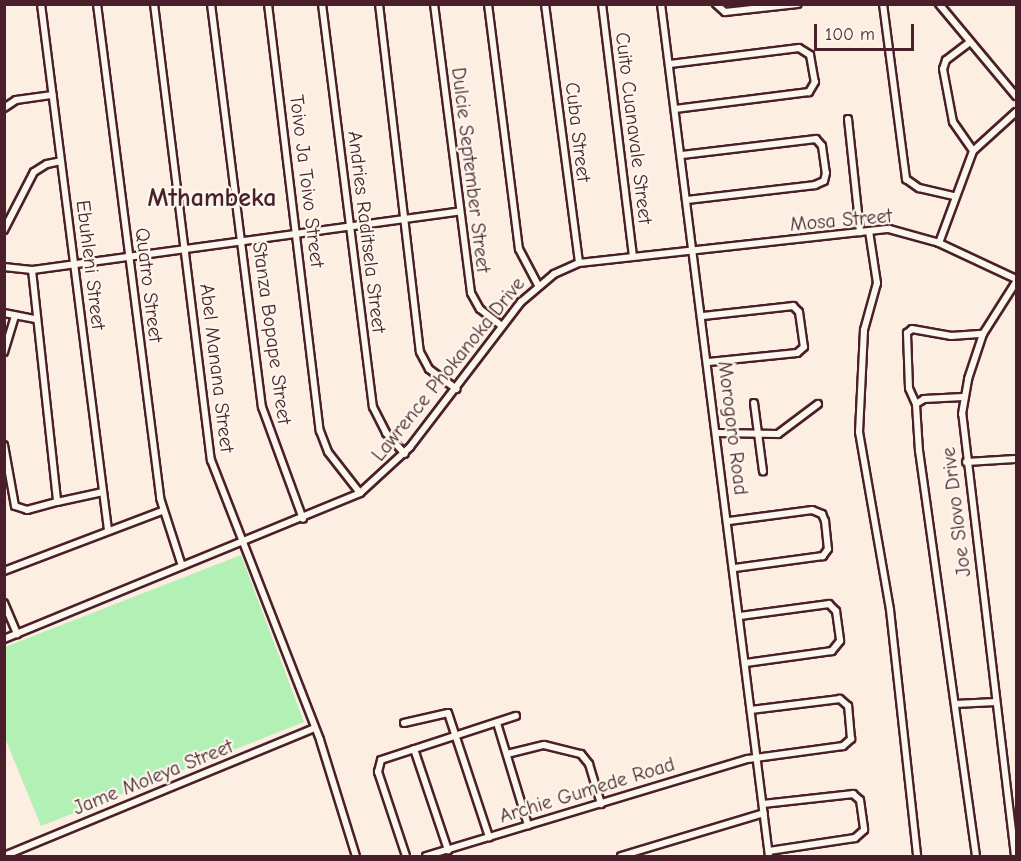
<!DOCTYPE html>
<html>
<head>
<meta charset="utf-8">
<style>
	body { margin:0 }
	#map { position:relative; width:1021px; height:861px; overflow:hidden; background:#fceee0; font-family:"Comic Neue",sans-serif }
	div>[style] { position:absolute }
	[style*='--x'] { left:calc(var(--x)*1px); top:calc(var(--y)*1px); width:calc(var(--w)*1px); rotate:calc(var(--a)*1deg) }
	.green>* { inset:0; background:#b3f0b5 }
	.roads { filter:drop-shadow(2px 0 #4a1f2b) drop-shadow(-2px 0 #4a1f2b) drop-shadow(0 2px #4a1f2b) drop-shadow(0 -2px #4a1f2b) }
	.minor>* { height:6px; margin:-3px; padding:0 3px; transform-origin:3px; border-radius:3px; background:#fbf7ec }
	span { translate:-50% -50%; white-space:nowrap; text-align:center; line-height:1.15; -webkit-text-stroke:4.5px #fbf7ec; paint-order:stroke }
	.street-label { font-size:20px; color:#4a1f2b }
	.district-label { font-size:26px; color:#4a1f2b; font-weight:700 }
	.frame { position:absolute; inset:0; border:6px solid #4a1f2b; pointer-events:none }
	.scale { position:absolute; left:814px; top:24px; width:100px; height:27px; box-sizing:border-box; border:3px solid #4a1f2b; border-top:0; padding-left:8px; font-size:18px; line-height:21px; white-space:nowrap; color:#4a1f2b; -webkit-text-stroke:4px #fbf7ec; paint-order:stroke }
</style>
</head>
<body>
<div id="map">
	<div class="green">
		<i style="clip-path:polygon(241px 555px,304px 722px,41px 826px,5px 738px,5px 647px)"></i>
	</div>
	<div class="roads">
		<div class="minor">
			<i style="--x:41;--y:4;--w:530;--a:82.74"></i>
			<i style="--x:97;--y:4;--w:498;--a:82.7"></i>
			<i style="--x:160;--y:498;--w:71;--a:72.1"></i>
			<i style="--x:154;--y:4;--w:460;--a:82.9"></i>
			<i style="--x:211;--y:460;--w:300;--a:68.7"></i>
			<i style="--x:320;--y:740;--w:121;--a:72.8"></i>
			<i style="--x:211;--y:4;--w:406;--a:82.8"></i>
			<i style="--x:262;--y:407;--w:119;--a:69.9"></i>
			<i style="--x:268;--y:4;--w:430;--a:83.1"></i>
			<i style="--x:320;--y:431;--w:22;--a:69"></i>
			<i style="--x:328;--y:452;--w:52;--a:52"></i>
			<i style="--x:322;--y:4;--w:406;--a:82.8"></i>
			<i style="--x:373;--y:407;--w:29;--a:63"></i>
			<i style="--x:386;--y:433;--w:28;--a:48"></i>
			<i style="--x:379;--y:4;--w:350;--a:83.3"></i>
			<i style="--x:420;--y:352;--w:19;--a:62"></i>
			<i style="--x:429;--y:369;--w:34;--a:36"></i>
			<i style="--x:434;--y:4;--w:291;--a:82.7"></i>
			<i style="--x:471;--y:293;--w:18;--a:61"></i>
			<i style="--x:480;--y:309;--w:28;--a:38"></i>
			<i style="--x:488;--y:4;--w:247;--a:82.8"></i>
			<i style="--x:519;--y:249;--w:41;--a:62.2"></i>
			<i style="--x:545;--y:4;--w:261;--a:82.5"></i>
			<i style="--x:602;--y:4;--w:254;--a:83"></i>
			<i style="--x:661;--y:4;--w:859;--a:82.78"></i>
			<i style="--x:716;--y:4;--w:12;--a:42"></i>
			<i style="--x:725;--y:12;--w:73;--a:-6.3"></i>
			<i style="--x:883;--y:4;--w:177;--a:82.5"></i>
			<i style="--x:906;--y:179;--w:16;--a:35"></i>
			<i style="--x:919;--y:188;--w:35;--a:13"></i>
			<i style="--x:939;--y:4;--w:120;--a:50.1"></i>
			<i style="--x:970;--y:42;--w:30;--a:143"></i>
			<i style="--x:946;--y:60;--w:9;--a:108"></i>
			<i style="--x:943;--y:69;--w:54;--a:79.3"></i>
			<i style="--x:953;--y:122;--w:35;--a:55"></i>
			<i style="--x:670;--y:64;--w:130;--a:-7.1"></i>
			<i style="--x:799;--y:48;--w:13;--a:32"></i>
			<i style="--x:810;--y:55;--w:27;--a:80"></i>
			<i style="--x:815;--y:82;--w:12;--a:121"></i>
			<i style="--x:809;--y:92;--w:135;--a:172.8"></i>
			<i style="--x:4;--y:108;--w:14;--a:-34"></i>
			<i style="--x:16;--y:100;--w:37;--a:-8"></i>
			<i style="--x:848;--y:119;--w:114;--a:83.9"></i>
			<i style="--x:682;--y:155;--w:135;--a:-6.8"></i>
			<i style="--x:816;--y:139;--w:9;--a:49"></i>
			<i style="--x:822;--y:146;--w:27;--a:82"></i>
			<i style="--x:826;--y:173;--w:8;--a:104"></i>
			<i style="--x:824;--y:181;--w:10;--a:156"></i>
			<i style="--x:815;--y:185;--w:128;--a:173.3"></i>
			<i style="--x:4;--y:230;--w:65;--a:-62.7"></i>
			<i style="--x:34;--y:172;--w:15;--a:-32"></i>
			<i style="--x:47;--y:164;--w:14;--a:-12"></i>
			<i style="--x:869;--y:231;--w:53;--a:81.3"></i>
			<i style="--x:877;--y:283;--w:49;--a:105.5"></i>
			<i style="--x:864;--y:330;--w:102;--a:92.8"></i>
			<i style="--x:859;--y:432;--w:181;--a:80.1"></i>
			<i style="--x:890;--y:610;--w:247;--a:83.7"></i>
			<i style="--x:939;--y:243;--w:98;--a:-69.7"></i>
			<i style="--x:973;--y:151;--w:58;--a:-42.2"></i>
			<i style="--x:4;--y:267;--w:28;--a:6"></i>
			<i style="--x:32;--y:270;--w:430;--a:-7.8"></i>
			<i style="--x:32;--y:270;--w:233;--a:83.8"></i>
			<i style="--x:57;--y:502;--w:47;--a:-12.3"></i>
			<i style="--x:4;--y:313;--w:32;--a:11"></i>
			<i style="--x:703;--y:316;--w:91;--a:-6.3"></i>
			<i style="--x:793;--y:306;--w:8;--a:45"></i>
			<i style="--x:799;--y:312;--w:35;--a:82"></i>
			<i style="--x:804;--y:347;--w:9;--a:139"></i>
			<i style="--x:797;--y:353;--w:89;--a:174.2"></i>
			<i style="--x:4;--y:352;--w:38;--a:-73"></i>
			<i style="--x:754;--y:403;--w:69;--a:82.5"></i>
			<i style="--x:916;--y:404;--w:9;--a:-32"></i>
			<i style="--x:924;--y:399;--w:39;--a:-3"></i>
			<i style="--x:717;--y:433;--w:61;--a:0.9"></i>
			<i style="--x:778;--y:434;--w:50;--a:-36.9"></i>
			<i style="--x:4;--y:445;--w:62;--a:79.8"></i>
			<i style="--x:15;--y:506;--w:13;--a:18"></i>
			<i style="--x:27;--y:510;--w:31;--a:-15"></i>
			<i style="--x:966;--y:462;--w:50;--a:-3.4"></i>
			<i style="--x:729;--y:521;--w:84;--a:-7.5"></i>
			<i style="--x:812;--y:510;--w:11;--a:22"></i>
			<i style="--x:822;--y:514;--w:8;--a:67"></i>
			<i style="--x:825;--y:521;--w:28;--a:84"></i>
			<i style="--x:828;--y:549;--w:9;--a:126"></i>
			<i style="--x:823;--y:556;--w:89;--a:172.2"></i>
			<i style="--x:4;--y:571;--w:169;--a:-20.8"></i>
			<i style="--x:4;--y:603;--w:34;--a:67"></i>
			<i style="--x:740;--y:616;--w:90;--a:-7.7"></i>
			<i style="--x:829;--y:604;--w:10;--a:45"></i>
			<i style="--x:836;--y:611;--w:30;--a:82"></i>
			<i style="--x:840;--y:641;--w:13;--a:129"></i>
			<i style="--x:832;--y:651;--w:87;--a:172.1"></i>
			<i style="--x:4;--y:639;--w:385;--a:-22.3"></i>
			<i style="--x:360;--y:493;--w:68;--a:-42.6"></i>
			<i style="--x:410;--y:447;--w:183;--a:-52.6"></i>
			<i style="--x:521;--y:302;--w:43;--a:-40.3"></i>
			<i style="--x:554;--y:274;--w:27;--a:-24"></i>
			<i style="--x:579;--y:263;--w:312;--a:-6.3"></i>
			<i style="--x:889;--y:229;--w:52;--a:15.6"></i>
			<i style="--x:939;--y:243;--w:85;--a:25.1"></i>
			<i style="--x:955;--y:704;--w:41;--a:-2.8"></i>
			<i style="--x:404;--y:723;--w:45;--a:-12.8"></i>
			<i style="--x:448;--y:713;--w:131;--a:71.7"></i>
			<i style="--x:497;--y:723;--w:107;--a:73.1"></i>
			<i style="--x:414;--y:749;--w:107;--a:71.4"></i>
			<i style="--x:507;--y:754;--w:38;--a:-14"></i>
			<i style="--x:544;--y:745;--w:38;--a:14"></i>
			<i style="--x:581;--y:754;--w:13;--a:51"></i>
			<i style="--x:589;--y:764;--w:42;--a:73.3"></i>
			<i style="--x:763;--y:804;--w:91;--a:-6.3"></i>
			<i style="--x:853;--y:794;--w:9;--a:41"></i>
			<i style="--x:860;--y:800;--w:30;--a:82"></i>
			<i style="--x:864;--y:830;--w:12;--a:138"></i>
			<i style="--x:855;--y:838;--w:87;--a:171.4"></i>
			<i style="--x:4;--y:856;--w:336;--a:-22.4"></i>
			<i style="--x:406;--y:856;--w:89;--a:-108.4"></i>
			<i style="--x:378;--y:772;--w:12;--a:-76"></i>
			<i style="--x:381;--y:760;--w:142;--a:-18.1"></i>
			<i style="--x:426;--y:856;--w:336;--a:-16.8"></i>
			<i style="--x:748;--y:759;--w:96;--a:-7.8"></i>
			<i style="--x:843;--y:746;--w:11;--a:-41"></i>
			<i style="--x:851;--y:739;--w:33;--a:-95"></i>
			<i style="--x:848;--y:706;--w:11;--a:-139"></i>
			<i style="--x:840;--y:699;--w:90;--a:173"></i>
			<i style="--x:621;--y:856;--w:149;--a:-16.7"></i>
			<i style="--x:976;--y:856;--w:409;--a:-98"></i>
			<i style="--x:919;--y:451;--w:47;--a:-93.7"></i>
			<i style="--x:916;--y:404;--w:17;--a:-114"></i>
			<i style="--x:909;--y:388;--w:55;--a:-92.1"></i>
			<i style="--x:907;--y:333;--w:6;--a:-39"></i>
			<i style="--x:912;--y:329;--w:40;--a:10"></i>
			<i style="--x:951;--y:336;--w:32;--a:-4"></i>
			<i style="--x:1015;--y:856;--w:445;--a:-96.8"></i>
			<i style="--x:962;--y:414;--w:36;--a:-80"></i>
			<i style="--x:968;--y:379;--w:47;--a:-71.6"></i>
			<i style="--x:983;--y:334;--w:62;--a:-57.6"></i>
		</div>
	</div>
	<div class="street-label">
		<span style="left:634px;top:128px;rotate:83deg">Cuito Cuanavale Street</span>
		<span style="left:578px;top:132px;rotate:83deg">Cuba Street</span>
		<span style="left:471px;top:170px;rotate:83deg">Dulcie September Street</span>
		<span style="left:307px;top:181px;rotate:83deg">Toivo Ja Toivo Street</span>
		<span style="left:841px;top:220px;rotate:-5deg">Mosa Street</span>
		<span style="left:367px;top:232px;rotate:83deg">Andries Raditsela Street</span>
		<span style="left:91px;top:265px;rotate:83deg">Ebuhleni Street</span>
		<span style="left:149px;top:285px;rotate:83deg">Quatro Street</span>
		<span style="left:272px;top:333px;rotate:82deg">Stanza Bopape Street</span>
		<span style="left:217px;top:368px;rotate:83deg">Abel Manana Street</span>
		<span style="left:448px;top:369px;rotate:-51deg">Lawrence Phokanoka Drive</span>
		<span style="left:733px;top:428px;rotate:83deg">Morogoro Road</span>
		<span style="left:956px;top:512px;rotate:-97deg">Joe Slovo Drive</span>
		<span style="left:153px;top:777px;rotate:-22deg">Jame Moleya Street</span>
		<span style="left:587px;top:790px;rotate:-17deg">Archie Gumede Road</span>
	</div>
	<div class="district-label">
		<span style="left:212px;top:199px">Mthambeka</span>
	</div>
	<div class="frame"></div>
	<div class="scale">100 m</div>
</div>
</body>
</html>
